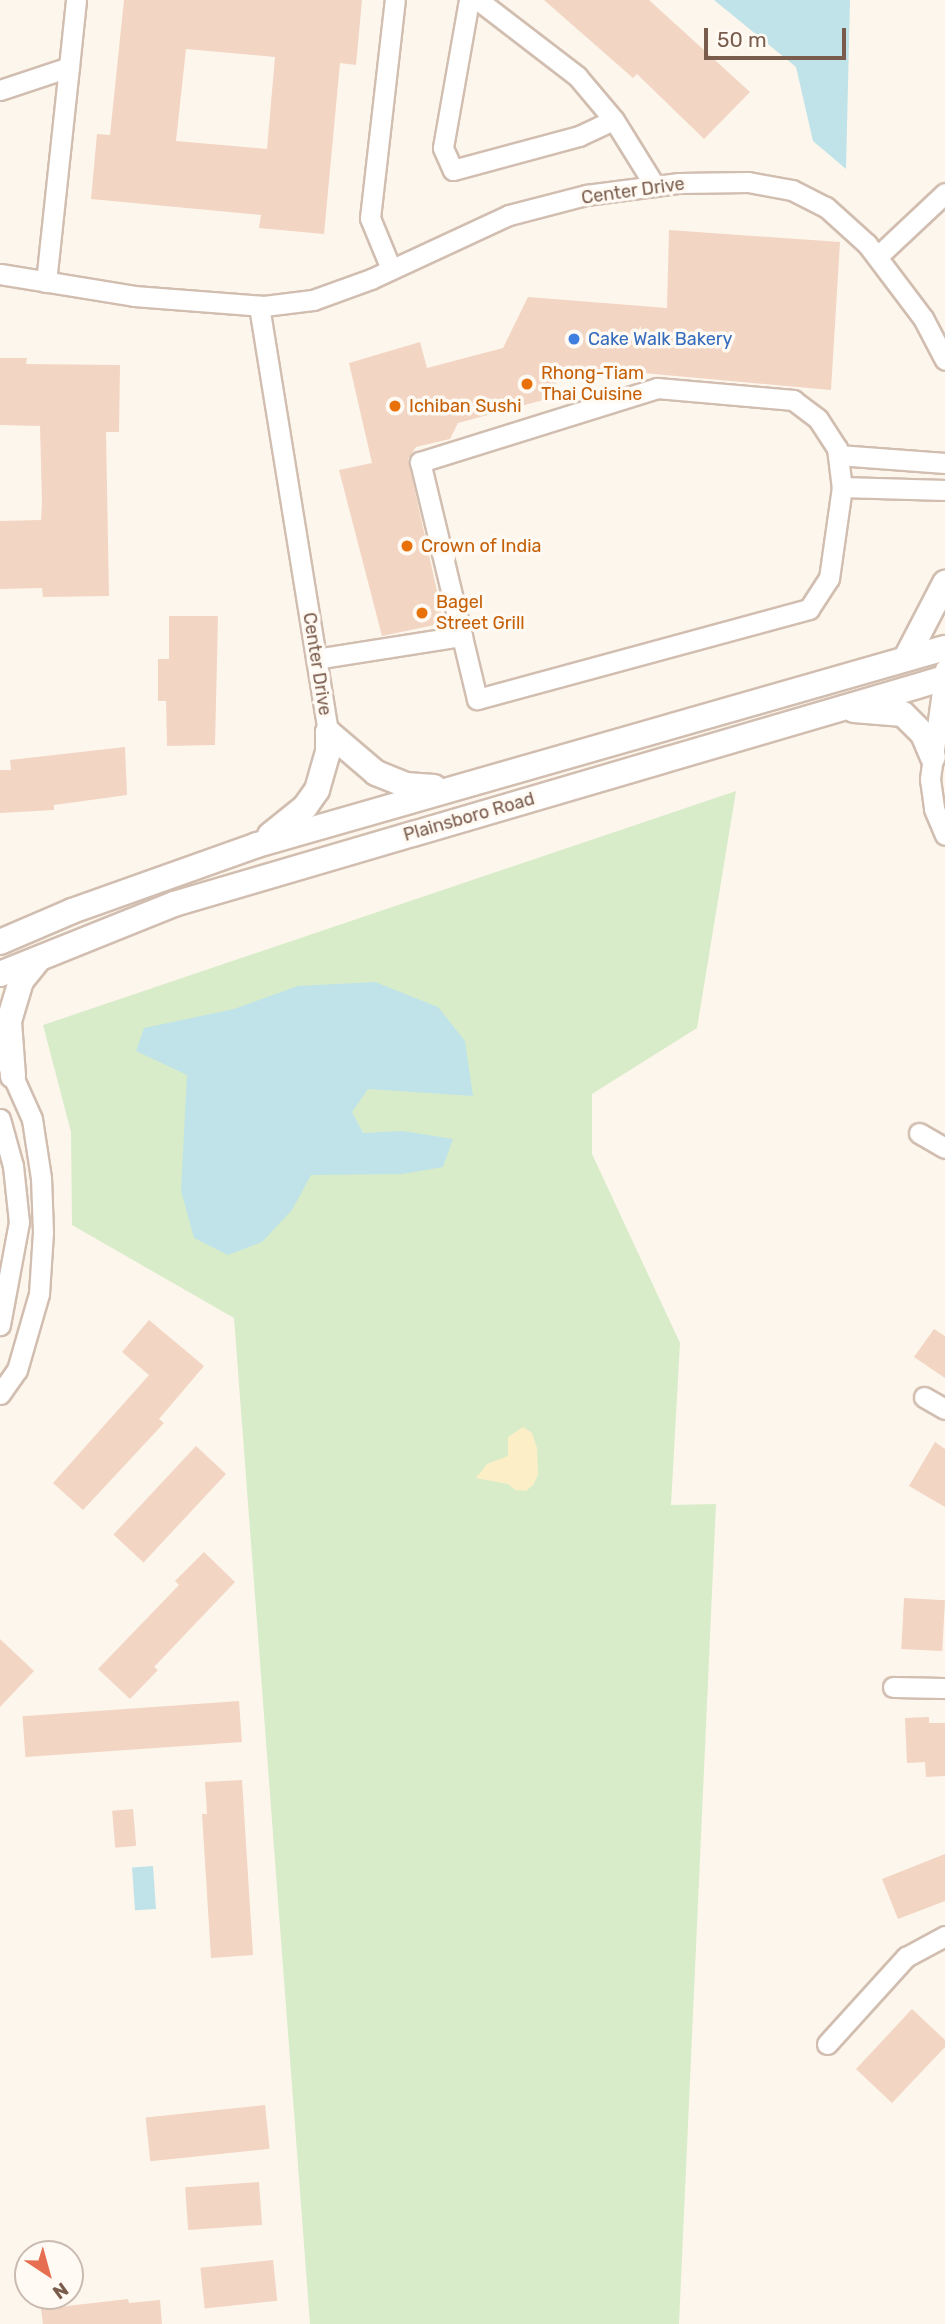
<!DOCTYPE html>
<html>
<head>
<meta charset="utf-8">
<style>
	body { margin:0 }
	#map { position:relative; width:945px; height:2324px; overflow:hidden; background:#fdf6ec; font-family:Rubik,sans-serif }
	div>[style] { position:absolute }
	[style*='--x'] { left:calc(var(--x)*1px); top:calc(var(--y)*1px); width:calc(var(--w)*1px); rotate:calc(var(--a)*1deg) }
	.green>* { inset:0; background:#d8ecc9 }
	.sand>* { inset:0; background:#fcefc7 }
	.water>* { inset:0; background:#bfe3e8; transform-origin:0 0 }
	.building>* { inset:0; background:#f3d5c3; transform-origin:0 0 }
	.roads { filter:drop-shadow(2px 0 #d1beb0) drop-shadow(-2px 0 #d1beb0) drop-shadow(0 2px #d1beb0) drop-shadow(0 -2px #d1beb0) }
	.minor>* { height:19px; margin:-9.5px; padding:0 9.5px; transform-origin:9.5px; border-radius:9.5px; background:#fff }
	.tertiary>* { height:24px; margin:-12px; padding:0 12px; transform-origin:12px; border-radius:12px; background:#fff }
	.dots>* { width:19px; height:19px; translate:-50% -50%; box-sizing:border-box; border:4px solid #fffaf3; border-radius:50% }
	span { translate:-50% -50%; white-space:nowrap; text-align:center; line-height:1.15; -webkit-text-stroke:7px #fffaf3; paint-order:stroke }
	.street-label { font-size:18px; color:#7a5c4d }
	.shop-label { font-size:18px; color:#366cbe }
	.left { translate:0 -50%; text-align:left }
	.food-label { font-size:18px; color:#c56008 }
	.north { position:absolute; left:14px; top:2240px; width:70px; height:70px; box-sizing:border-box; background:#fffaf3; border:2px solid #cabbb1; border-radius:50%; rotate:144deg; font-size:19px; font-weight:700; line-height:28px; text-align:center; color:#7a5c4d }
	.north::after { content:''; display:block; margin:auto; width:24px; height:32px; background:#e76f51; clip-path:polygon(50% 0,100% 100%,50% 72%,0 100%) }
	.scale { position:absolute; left:704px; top:28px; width:142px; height:32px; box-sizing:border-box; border:4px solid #7a5c4d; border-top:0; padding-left:9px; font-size:21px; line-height:24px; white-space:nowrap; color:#7a5c4d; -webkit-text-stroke:5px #fffaf3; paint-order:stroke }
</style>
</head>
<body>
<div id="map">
	<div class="green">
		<i style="clip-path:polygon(736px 791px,697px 1028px,592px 1094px,592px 1154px,680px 1343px,671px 1505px,716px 1504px,679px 2324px,310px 2324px,234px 1318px,72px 1225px,71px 1132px,43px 1025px)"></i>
	</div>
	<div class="sand">
		<i style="clip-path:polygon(523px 1427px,532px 1433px,537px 1448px,538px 1475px,533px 1485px,526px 1491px,515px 1490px,508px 1484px,476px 1478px,487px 1464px,508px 1456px,508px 1437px)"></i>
	</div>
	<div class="water">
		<i style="clip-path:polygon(714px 0,850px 0,846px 169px,813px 141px,796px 67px)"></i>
		<i style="clip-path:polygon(375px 982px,438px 1007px,465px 1041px,473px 1096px,368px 1089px,352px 1112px,363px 1133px,403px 1131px,453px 1139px,443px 1167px,402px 1174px,311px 1175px,292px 1210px,262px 1242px,228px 1255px,194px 1238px,181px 1191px,187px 1075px,136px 1051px,144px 1028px,234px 1009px,298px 986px)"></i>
		<i style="left:153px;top:1866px;width:43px;height:21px;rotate:86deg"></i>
	</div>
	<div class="building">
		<i style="clip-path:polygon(evenodd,124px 0,362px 0,356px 65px,340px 63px,324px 234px,259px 228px,261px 215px,91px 199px,97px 134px,110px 135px,124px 0,186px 49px,275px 57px,267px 149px,176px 141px,186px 49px)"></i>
		<i style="clip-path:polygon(544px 0,649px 0,750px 92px,704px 139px,637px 74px,633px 78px)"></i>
		<i style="clip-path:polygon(669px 230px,840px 242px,831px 390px,566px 366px,547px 399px,458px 423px,450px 439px,416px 447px,408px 459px,444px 623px,382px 636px,339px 470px,372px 463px,349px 363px,420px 342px,427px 368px,503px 348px,528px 297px,667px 308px)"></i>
		<i style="clip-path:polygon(0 358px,27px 358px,26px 364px,120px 365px,119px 432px,106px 432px,109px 596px,43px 597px,42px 588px,0 589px,0 521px,41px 520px,42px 502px,40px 426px,0 425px)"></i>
		<i style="clip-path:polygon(169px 616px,218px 616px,215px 745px,167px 746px,166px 701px,158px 701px,158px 659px,169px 659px)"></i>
		<i style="clip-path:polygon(125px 747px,127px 795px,54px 805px,54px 810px,0 813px,0 770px,11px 770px,10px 760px)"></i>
		<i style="clip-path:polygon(149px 1320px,204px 1366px,159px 1419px,164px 1423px,83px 1510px,53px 1483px,149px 1375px,122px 1352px)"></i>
		<i style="clip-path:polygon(934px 1329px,945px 1336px,945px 1378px,914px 1357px)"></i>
		<i style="clip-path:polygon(935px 1442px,945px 1449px,945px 1507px,909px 1486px)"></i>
		<i style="left:196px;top:1446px;width:41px;height:121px;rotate:43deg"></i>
		<i style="clip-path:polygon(204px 1552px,235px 1582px,154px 1667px,158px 1670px,130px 1699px,98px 1669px,179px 1585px,175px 1581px)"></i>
		<i style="left:904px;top:1598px;width:41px;height:51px;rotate:3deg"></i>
		<i style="clip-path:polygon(0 1639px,34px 1671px,0 1707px)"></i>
		<i style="left:239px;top:1701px;width:41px;height:217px;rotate:86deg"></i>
		<i style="clip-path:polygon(929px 1717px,929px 1723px,945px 1723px,945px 1776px,926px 1777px,925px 1762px,907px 1763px,905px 1718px)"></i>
		<i style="clip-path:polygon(242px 1780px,253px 1955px,211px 1958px,202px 1814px,207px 1814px,205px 1782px)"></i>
		<i style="left:133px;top:1809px;width:37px;height:21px;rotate:85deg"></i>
		<i style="clip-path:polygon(945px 1854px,945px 1901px,898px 1919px,882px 1879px)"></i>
		<i style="clip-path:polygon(912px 2009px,945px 2040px,945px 2047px,892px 2103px,856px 2069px)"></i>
		<i style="left:265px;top:2105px;width:44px;height:120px;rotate:84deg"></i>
		<i style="left:259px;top:2182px;width:43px;height:74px;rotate:86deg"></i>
		<i style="left:273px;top:2260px;width:41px;height:73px;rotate:84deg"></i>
		<i style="clip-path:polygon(128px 2299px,129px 2303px,160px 2300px,162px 2324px,43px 2324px,41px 2309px)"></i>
	</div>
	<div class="roads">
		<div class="minor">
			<i style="--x:469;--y:0;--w:150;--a:100"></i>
			<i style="--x:443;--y:148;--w:24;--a:66"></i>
			<i style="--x:453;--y:170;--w:131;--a:-15.1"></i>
			<i style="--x:579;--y:136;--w:38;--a:-25"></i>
			<i style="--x:478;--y:0;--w:125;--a:37.5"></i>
			<i style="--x:577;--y:76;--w:57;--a:49.9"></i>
			<i style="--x:614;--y:120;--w:78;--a:58.2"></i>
			<i style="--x:0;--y:90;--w:73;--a:-18.4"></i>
			<i style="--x:69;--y:67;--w:67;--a:-84"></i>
			<i style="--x:878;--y:256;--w:92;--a:-43.2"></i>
			<i style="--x:391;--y:269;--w:55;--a:-112.4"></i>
			<i style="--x:370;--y:218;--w:219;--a:-83.5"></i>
			<i style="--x:0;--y:274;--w:136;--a:9.3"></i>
			<i style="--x:134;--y:296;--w:130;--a:4.4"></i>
			<i style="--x:264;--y:306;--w:49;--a:-7"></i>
			<i style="--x:313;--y:300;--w:62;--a:-19.9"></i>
			<i style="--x:371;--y:279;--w:152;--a:-24.9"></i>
			<i style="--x:509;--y:215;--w:80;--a:-14.6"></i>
			<i style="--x:586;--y:195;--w:94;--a:-7.4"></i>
			<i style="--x:679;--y:183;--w:69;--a:-0.8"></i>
			<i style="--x:748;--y:182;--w:45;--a:10.3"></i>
			<i style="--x:792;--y:190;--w:38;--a:27"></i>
			<i style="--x:826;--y:207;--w:55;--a:42.1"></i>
			<i style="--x:867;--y:244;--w:93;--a:52.9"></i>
			<i style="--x:923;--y:318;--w:47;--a:62.4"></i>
			<i style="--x:46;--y:282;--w:216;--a:-83.9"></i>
			<i style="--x:259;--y:306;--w:432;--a:80.8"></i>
			<i style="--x:657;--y:388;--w:137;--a:5"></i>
			<i style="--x:793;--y:400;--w:31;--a:37"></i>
			<i style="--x:818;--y:419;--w:35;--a:57"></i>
			<i style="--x:837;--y:448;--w:39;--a:83"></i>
			<i style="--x:842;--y:487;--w:92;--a:98.1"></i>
			<i style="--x:829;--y:578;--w:37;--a:123"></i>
			<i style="--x:809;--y:609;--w:344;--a:164.8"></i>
			<i style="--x:477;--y:699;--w:244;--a:-103.5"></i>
			<i style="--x:420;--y:462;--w:248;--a:-17.3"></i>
			<i style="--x:838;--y:455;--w:107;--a:4.3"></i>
			<i style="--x:842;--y:487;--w:103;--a:1.7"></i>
			<i style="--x:316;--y:659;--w:148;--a:-9"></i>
			<i style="--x:945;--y:669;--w:111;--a:97.8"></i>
			<i style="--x:930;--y:779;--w:30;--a:82"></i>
			<i style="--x:934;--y:809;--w:28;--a:67"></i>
			<i style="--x:0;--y:1119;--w:49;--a:74.5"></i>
			<i style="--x:13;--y:1166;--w:56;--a:83.9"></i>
			<i style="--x:19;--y:1222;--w:105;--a:100.5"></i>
			<i style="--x:919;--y:1133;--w:30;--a:30"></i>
			<i style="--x:0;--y:1394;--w:29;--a:-55"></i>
			<i style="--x:17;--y:1370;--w:79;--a:-73.9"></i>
			<i style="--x:39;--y:1294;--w:62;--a:-86.3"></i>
			<i style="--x:43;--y:1232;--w:54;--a:-92.1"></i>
			<i style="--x:41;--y:1178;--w:60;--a:-98.7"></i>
			<i style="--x:32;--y:1119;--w:61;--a:-114.1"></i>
			<i style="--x:924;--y:1397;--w:24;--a:30"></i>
			<i style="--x:893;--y:1687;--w:52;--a:1.1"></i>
			<i style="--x:827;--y:2044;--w:118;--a:-47.8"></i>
			<i style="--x:906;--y:1957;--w:44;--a:-28.3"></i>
		</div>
		<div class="tertiary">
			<i style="--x:906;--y:658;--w:85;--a:-62.5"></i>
			<i style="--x:854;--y:710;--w:49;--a:4.7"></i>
			<i style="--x:903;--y:714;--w:28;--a:45"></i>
			<i style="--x:923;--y:734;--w:25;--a:67"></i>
			<i style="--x:328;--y:732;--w:63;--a:40.5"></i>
			<i style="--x:376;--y:773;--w:32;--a:22"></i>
			<i style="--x:406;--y:785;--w:28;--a:4"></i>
			<i style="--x:270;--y:835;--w:45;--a:-38.7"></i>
			<i style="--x:305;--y:807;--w:21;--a:-55"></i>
			<i style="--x:317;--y:790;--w:40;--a:-74"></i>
			<i style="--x:328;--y:752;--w:20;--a:-90"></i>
			<i style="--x:0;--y:942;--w:78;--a:-23.3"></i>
			<i style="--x:72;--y:911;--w:196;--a:-19.6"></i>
			<i style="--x:257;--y:845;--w:716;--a:-15.98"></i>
			<i style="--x:0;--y:974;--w:188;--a:-21.9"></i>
			<i style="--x:174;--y:904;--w:803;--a:-16.34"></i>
			<i style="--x:13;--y:1076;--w:55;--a:-94.2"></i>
			<i style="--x:9;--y:1021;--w:42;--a:-73.3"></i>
			<i style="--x:21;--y:981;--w:28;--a:-51"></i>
		</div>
	</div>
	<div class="dots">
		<i style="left:574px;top:339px;background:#3f7fe0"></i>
		<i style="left:527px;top:384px;background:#e8710a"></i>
		<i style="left:395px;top:406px;background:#e8710a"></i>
		<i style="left:407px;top:546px;background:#e8710a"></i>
		<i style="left:422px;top:613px;background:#e8710a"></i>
	</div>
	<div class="street-label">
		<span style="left:633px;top:191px;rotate:-8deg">Center Drive</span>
		<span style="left:317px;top:664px;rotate:81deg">Center Drive</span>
		<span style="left:469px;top:817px;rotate:-16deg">Plainsboro Road</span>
	</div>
	<div class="shop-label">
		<span class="left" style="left:588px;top:339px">Cake Walk Bakery</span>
	</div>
	<div class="food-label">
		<span class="left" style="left:541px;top:384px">Rhong-Tiam<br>Thai Cuisine</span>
		<span class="left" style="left:409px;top:406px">Ichiban Sushi</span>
		<span class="left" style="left:421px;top:546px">Crown of India</span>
		<span class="left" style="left:436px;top:613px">Bagel<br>Street Grill</span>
	</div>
	<div class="north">N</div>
	<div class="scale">50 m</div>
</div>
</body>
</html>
